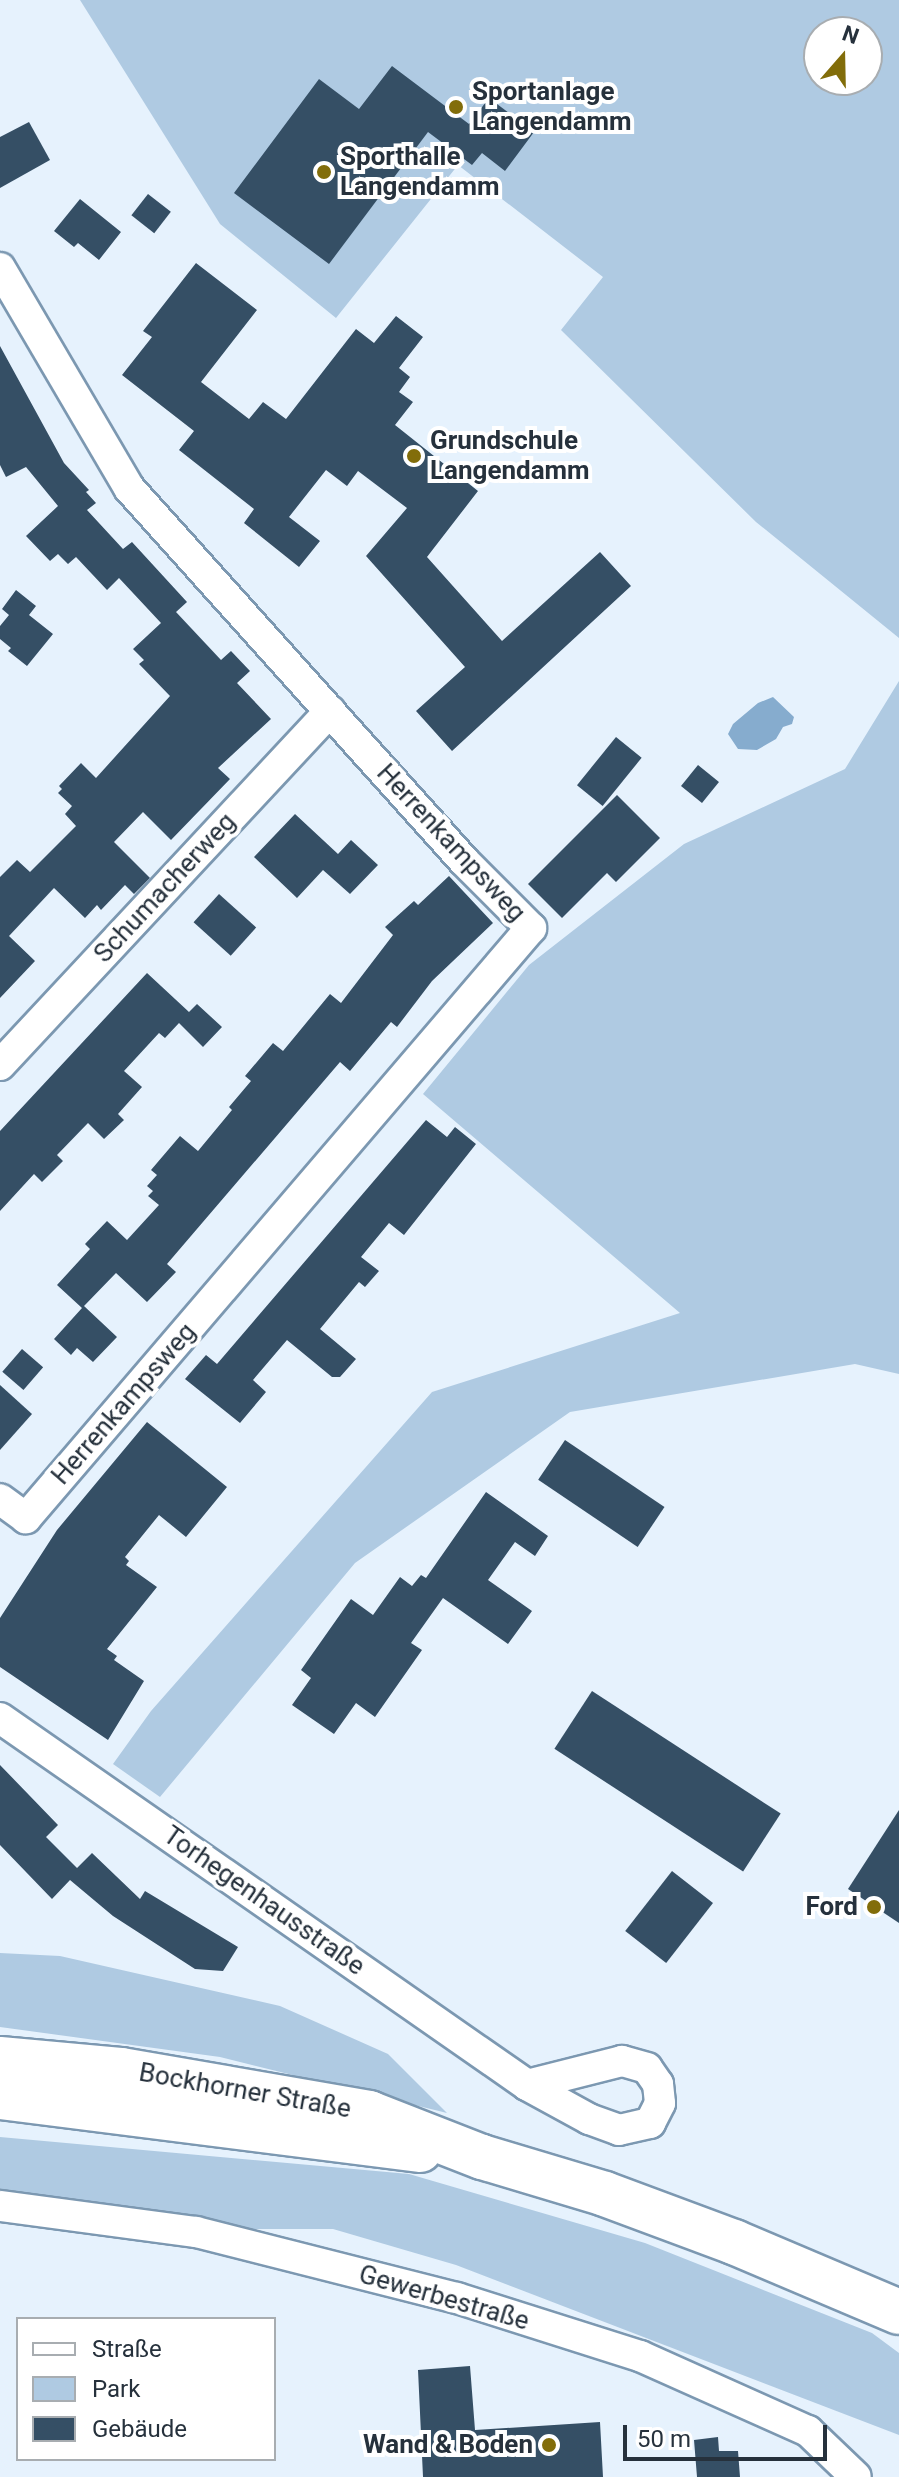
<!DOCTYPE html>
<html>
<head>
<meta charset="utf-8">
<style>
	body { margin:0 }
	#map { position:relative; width:899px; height:2477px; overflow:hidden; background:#e6f2fd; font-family:Roboto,sans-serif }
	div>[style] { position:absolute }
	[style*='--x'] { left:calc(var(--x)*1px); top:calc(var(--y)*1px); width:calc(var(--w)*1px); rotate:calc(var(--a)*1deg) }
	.green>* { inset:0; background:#afcae2 }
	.water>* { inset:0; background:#86acce }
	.building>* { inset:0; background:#354f65; transform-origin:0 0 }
	.roads { filter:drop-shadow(2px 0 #7c98b1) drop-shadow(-2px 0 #7c98b1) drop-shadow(0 2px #7c98b1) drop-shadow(0 -2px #7c98b1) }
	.street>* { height:30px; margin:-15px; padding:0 15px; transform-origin:15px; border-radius:15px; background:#fff }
	.primary>* { height:44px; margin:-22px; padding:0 22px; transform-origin:22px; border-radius:22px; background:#fff }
	.dots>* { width:22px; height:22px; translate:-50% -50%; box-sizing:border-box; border:4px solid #fff; border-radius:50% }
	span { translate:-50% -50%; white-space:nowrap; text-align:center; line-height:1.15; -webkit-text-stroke:8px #fff; paint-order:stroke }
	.poi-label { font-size:26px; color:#26313c; font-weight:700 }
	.left { translate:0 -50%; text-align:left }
	.right { translate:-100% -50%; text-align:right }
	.street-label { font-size:26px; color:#26313c }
	.legend { position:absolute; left:16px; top:2317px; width:260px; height:144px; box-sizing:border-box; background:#fff; border:2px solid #a8adb1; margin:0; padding:10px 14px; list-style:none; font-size:24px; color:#26313c }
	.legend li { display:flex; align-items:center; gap:16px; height:40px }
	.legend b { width:40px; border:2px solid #a8adb1 }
	.north { position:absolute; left:803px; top:16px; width:80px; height:80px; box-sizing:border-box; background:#fff; border:2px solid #a8adb1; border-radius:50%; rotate:20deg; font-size:22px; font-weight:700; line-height:32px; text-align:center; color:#26313c }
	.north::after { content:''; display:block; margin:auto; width:28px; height:36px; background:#826d0a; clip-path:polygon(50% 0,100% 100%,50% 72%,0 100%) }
	.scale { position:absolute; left:623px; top:2425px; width:204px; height:36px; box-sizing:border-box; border:4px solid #26313c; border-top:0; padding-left:10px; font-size:24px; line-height:28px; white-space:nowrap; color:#26313c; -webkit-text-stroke:6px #fff; paint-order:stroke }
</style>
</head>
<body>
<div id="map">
	<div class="green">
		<i style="clip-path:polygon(evenodd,80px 0,899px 0,899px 638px,756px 522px,561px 330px,603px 277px,458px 165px,336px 318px,220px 224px,80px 0,819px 32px,867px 32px,867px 80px,819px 80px,819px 32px)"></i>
		<i style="clip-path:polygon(899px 681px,899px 1374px,855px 1364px,570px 1412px,355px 1563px,160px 1797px,113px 1764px,151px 1711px,432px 1392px,680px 1313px,423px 1094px,529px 965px,684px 844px,845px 769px)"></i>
		<i style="clip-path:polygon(0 1953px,60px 1956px,280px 2006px,388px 2054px,447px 2113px,220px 2057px,0 2027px)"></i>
		<i style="clip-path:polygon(0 2137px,409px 2174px,645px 2243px,872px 2333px,899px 2353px,899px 2435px,456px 2265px,333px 2229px,251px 2229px,0 2189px)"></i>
	</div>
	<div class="water">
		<i style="clip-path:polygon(773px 697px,794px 717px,792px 724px,783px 727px,776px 739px,757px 750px,738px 749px,728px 734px,733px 724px,758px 703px)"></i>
	</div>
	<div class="building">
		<i style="clip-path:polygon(392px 66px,469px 124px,489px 98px,534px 132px,505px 171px,482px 153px,472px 165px,428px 132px,329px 264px,234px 193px,319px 79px,359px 109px)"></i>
		<i style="clip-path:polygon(29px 122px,50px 160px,0 188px,0 137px)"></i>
		<i style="left:148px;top:194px;width:29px;height:27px;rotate:38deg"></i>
		<i style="clip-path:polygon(80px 199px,121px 232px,99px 260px,78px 243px,74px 247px,54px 231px)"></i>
		<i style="clip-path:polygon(196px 263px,257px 310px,201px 382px,249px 419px,263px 402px,286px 419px,356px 329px,374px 343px,396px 316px,423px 337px,399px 368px,410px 377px,399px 392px,413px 402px,395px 425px,478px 491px,427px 557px,502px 641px,600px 552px,631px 586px,452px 751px,416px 711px,465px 667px,366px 556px,407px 508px,358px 471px,347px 486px,326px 470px,289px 517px,320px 541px,299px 567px,244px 523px,254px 509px,179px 450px,194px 431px,122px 375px,152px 337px,143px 331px)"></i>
		<i style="clip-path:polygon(0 346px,64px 463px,89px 490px,86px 492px,96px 503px,87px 510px,123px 549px,132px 542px,187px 602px,176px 612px,221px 660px,231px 651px,250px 671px,237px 683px,271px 719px,218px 768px,230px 779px,171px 840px,143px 812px,114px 842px,150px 878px,134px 894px,125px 885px,101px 910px,97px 905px,85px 918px,54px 888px,9px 936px,35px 961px,0 998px,0 877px,17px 860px,30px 872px,76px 826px,65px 814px,72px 806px,58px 793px,62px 789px,59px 786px,81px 763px,96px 778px,170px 696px,139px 664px,144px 660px,133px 649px,161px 623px,119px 578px,107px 590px,76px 557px,68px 564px,58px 554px,50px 561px,26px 536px,58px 506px,26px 467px,6px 477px,0 465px)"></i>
		<i style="clip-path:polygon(16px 590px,36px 606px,29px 615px,53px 634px,27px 666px,8px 651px,11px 648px,0 639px,0 626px,9px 615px,2px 609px)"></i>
		<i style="left:616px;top:737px;width:33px;height:62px;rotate:39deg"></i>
		<i style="left:698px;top:765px;width:27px;height:27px;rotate:39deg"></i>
		<i style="clip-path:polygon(617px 795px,660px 838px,616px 882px,607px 873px,562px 918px,528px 884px)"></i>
		<i style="clip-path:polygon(295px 814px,338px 854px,351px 840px,378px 865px,350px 894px,323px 870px,297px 898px,254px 857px)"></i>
		<i style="clip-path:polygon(449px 876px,493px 923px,432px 981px,397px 1027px,391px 1022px,350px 1071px,340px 1062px,167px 1264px,176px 1272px,147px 1302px,116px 1273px,84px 1306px,117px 1337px,93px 1362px,77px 1348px,71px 1355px,54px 1339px,82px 1308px,57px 1285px,90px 1249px,85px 1244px,107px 1221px,127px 1240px,159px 1205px,148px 1196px,153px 1191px,147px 1186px,157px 1175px,151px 1170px,180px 1136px,198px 1151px,232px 1110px,229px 1107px,251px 1081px,245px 1076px,273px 1043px,283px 1051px,330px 994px,341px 1003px,393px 935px,385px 927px,414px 901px,418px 905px)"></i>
		<i style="left:219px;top:894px;width:50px;height:38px;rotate:42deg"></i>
		<i style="clip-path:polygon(147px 973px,189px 1012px,197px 1004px,222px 1027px,203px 1047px,179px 1023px,165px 1038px,159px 1033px,124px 1071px,142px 1087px,118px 1114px,124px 1120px,104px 1139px,88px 1123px,57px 1155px,63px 1161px,42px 1182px,34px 1174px,0 1211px,0 1131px)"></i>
		<i style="clip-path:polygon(426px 1120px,447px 1137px,455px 1127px,476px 1144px,404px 1235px,389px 1223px,361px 1257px,379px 1271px,365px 1287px,359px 1282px,320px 1329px,356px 1359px,340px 1377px,332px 1377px,287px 1340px,253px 1380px,266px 1392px,240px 1423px,185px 1379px,206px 1355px,217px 1364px)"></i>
		<i style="left:22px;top:1349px;width:28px;height:30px;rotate:41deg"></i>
		<i style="clip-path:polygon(0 1385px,32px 1414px,0 1450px)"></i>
		<i style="clip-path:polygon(147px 1422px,227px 1487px,186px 1537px,159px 1515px,125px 1557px,129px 1561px,126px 1565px,157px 1587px,107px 1649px,117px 1656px,114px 1660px,144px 1681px,108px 1740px,0 1667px,0 1618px,57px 1530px)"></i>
		<i style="left:565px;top:1440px;width:120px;height:48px;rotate:34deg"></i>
		<i style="clip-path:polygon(486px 1492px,548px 1536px,535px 1556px,515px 1542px,488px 1580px,532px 1611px,508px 1644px,443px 1598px,411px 1643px,422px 1650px,375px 1717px,356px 1703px,334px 1734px,292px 1705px,311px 1678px,301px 1670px,351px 1599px,373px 1615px,400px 1577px,412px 1586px,421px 1575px,426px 1578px)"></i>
		<i style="left:592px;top:1691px;width:225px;height:69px;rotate:33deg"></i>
		<i style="clip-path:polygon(0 1765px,58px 1825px,46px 1837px,77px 1868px,92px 1853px,140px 1899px,145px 1891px,238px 1947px,223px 1971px,195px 1969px,113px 1916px,70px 1880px,52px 1899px,0 1845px)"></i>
		<i style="clip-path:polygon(899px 1810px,899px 1923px,848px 1889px)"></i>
		<i style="left:672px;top:1871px;width:52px;height:76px;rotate:38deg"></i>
		<i style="clip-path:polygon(470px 2366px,475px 2430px,600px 2422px,603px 2477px,423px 2477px,418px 2370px)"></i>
		<i style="clip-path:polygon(718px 2437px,719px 2451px,738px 2451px,740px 2477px,697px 2477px,694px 2440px)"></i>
	</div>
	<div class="roads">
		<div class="street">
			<i style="--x:0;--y:268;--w:255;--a:59.6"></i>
			<i style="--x:129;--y:488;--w:501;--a:48.07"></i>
			<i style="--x:464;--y:861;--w:95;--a:45"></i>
			<i style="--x:531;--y:928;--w:777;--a:130.56"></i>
			<i style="--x:26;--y:1518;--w:32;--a:-144"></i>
			<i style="--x:0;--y:1065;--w:484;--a:-47"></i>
			<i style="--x:0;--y:1718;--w:642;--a:34.85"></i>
			<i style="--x:527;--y:2085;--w:71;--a:28.7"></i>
			<i style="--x:589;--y:2119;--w:32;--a:20"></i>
			<i style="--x:619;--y:2130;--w:32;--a:-13"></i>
			<i style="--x:650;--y:2123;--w:22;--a:-63"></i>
			<i style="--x:660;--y:2103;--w:19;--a:-96"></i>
			<i style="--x:658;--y:2084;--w:19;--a:-125"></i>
			<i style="--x:647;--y:2068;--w:26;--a:-164"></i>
			<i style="--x:622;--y:2061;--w:98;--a:165.8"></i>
			<i style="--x:0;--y:2206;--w:198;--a:7.6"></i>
			<i style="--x:196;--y:2232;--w:269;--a:14.2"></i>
			<i style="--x:457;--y:2298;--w:192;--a:17.6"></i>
			<i style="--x:640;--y:2356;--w:184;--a:24.1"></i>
			<i style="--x:808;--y:2431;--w:66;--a:43.8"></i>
		</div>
		<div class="primary">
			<i style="--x:0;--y:2059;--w:121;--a:5.2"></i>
			<i style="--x:121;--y:2070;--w:252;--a:9.8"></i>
			<i style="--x:369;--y:2113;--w:121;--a:21.3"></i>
			<i style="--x:482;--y:2157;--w:128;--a:16.7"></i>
			<i style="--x:605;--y:2194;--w:138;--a:20.4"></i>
			<i style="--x:734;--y:2242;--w:179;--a:23"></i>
			<i style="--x:0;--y:2097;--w:423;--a:7.2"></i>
		</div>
	</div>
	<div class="dots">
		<i style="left:456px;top:107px;background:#826d0a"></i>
		<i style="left:324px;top:172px;background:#826d0a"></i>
		<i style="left:414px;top:456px;background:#826d0a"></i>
		<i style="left:874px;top:1907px;background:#826d0a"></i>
		<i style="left:549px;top:2445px;background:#826d0a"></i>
	</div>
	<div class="poi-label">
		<span class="left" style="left:472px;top:107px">Sportanlage<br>Langendamm</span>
		<span class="left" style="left:340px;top:172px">Sporthalle<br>Langendamm</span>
		<span class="left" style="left:430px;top:456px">Grundschule<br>Langendamm</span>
		<span class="right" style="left:858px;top:1907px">Ford</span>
		<span class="right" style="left:533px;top:2445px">Wand &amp; Boden</span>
	</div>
	<div class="street-label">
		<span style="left:451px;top:843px;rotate:47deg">Herrenkampsweg</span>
		<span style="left:165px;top:888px;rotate:-47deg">Schumacherweg</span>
		<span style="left:124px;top:1404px;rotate:-49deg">Herrenkampsweg</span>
		<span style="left:264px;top:1901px;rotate:35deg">Torhegenhausstraße</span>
		<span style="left:245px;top:2091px;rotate:10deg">Bockhorner Straße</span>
		<span style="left:444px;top:2298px;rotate:16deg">Gewerbestraße</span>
	</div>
	<ul class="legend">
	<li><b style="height:10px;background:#fff"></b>Straße</li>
	<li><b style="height:22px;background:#afcae2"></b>Park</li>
	<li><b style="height:22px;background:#354f65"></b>Gebäude</li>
	</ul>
	<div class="north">N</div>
	<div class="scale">50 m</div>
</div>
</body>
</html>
